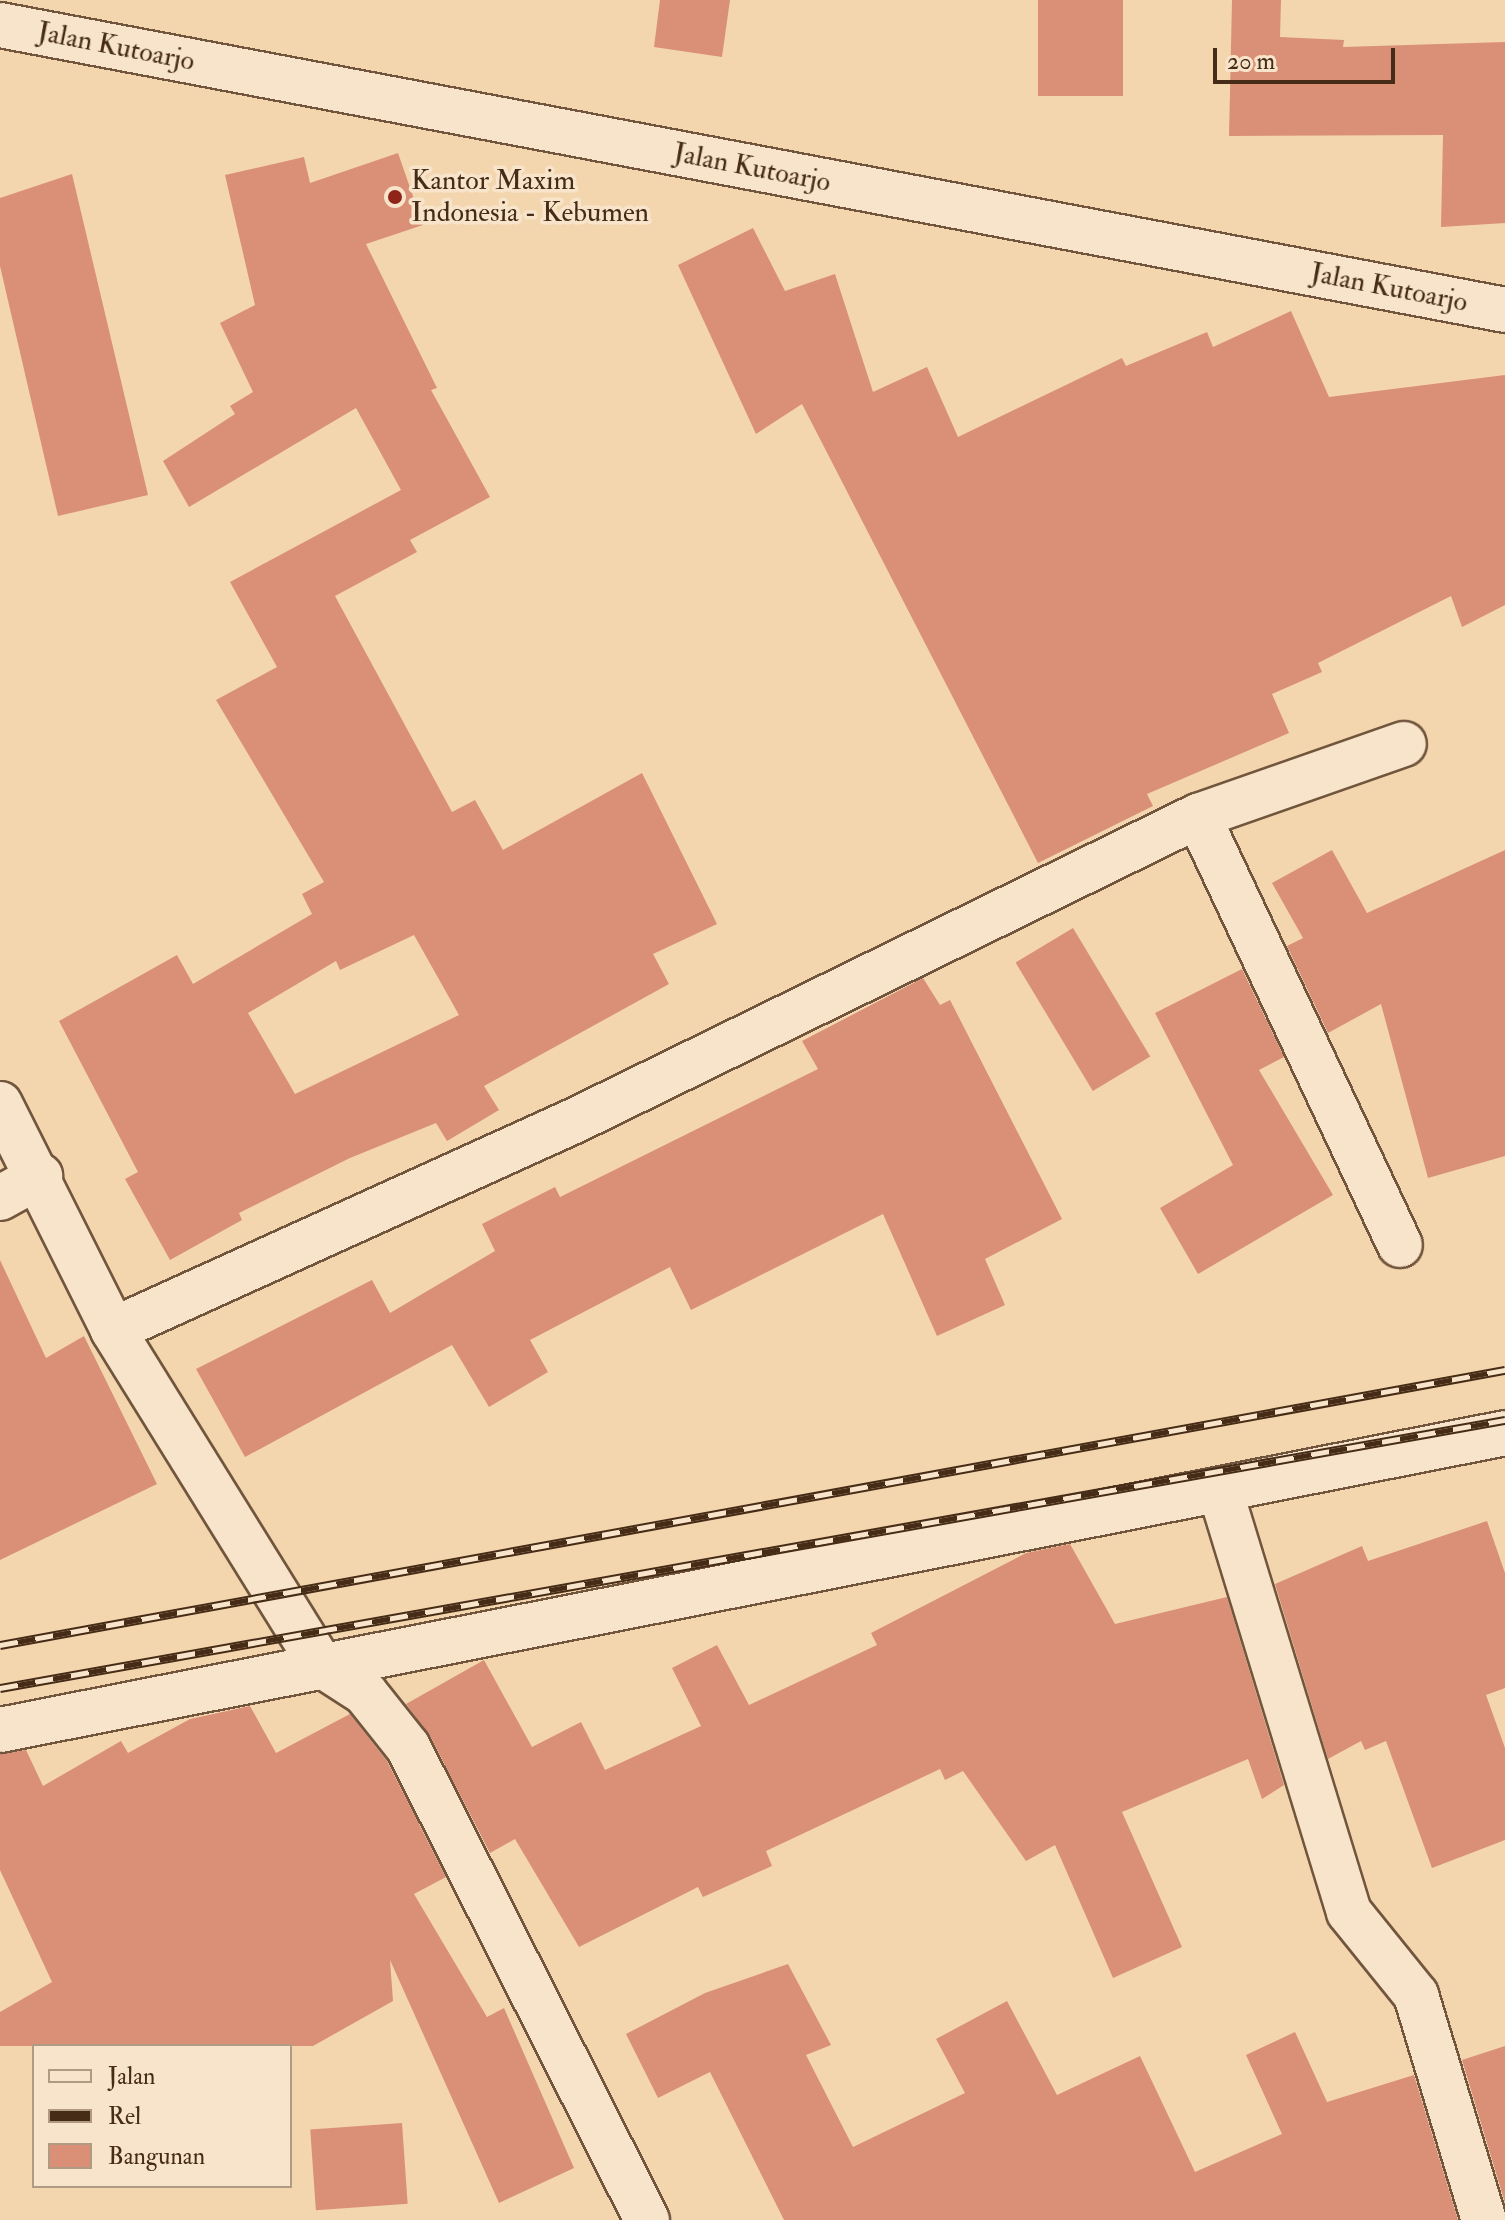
<!DOCTYPE html>
<html>
<head>
<meta charset="utf-8">
<style>
	body { margin:0 }
	#map { position:relative; width:1505px; height:2220px; overflow:hidden; background:#f3d6ae; font-family:"IM FELL Double Pica",serif }
	div>[style] { position:absolute }
	[style*='--x'] { left:calc(var(--x)*1px); top:calc(var(--y)*1px); width:calc(var(--w)*1px); rotate:calc(var(--a)*1deg) }
	.building>* { inset:0; background:#d99077; transform-origin:0 0 }
	.roads { filter:drop-shadow(2px 0 #71563d) drop-shadow(-2px 0 #71563d) drop-shadow(0 2px #71563d) drop-shadow(0 -2px #71563d) }
	.street>* { height:44px; margin:-22px; padding:0 22px; transform-origin:22px; border-radius:22px; background:#f7e4ca }
	.secondary>* { height:44px; margin:-22px; padding:0 22px; transform-origin:22px; border-radius:22px; background:#f7e4ca }
	.rail>* { height:9px; margin-top:-4.5px; transform-origin:0; background:repeating-linear-gradient(90deg,#f7e4ca 0 18px,#462c17 0 36px); box-sizing:border-box; border-block:2px solid #462c17 }
	.dots>* { width:22px; height:22px; translate:-50% -50%; box-sizing:border-box; border:4px solid #f7e4ca; border-radius:50% }
	span { translate:-50% -50%; white-space:nowrap; text-align:center; line-height:1.15; -webkit-text-stroke:7px #f7e4ca; paint-order:stroke }
	.street-label { font-size:28px; color:#462c17 }
	.poi-label { font-size:28px; color:#462c17 }
	.left { translate:0 -50%; text-align:left }
	.legend { position:absolute; left:32px; top:2044px; width:260px; height:144px; box-sizing:border-box; background:#f7e4ca; border:2px solid #b09a82; margin:0; padding:10px 14px; list-style:none; font-size:24px; color:#462c17 }
	.legend li { display:flex; align-items:center; gap:16px; height:40px }
	.legend b { width:40px; border:2px solid #b09a82 }
	.scale { position:absolute; left:1213px; top:48px; width:182px; height:36px; box-sizing:border-box; border:4px solid #462c17; border-top:0; padding-left:10px; font-size:24px; line-height:28px; white-space:nowrap; color:#462c17; -webkit-text-stroke:6px #f7e4ca; paint-order:stroke }
</style>
</head>
<body>
<div id="map">
	<div class="building">
		<i style="clip-path:polygon(660px 0,730px 0,722px 57px,654px 47px)"></i>
		<i style="left:1038px;top:0;width:85px;height:96px"></i>
		<i style="clip-path:polygon(1232px 0,1281px 0,1280px 37px,1344px 40px,1343px 47px,1505px 42px,1505px 223px,1441px 227px,1443px 135px,1229px 136px)"></i>
		<i style="clip-path:polygon(evenodd,398px 153px,423px 225px,366px 244px,437px 388px,431px 390px,490px 497px,410px 540px,417px 552px,335px 596px,452px 812px,475px 800px,503px 850px,642px 773px,717px 924px,653px 954px,669px 984px,484px 1086px,499px 1110px,447px 1141px,436px 1123px,350px 1158px,239px 1213px,242px 1220px,170px 1260px,125px 1179px,138px 1172px,59px 1021px,177px 955px,193px 984px,312px 914px,302px 894px,324px 882px,216px 700px,277px 667px,230px 582px,401px 490px,356px 408px,189px 507px,163px 461px,235px 414px,230px 406px,253px 392px,220px 323px,255px 305px,225px 175px,304px 157px,310px 183px,398px 153px,414px 935px,459px 1015px,295px 1094px,248px 1013px,336px 961px,340px 970px,414px 935px)"></i>
		<i style="clip-path:polygon(72px 174px,148px 495px,58px 516px,0 266px,0 198px)"></i>
		<i style="clip-path:polygon(753px 228px,785px 291px,835px 274px,873px 392px,927px 367px,958px 437px,1122px 358px,1126px 366px,1207px 332px,1213px 347px,1291px 311px,1329px 397px,1505px 375px,1505px 605px,1462px 627px,1451px 596px,1318px 663px,1322px 672px,1272px 694px,1289px 733px,1147px 794px,1153px 806px,1038px 863px,802px 404px,756px 434px,678px 265px)"></i>
		<i style="clip-path:polygon(1332px 850px,1367px 913px,1505px 850px,1505px 1156px,1428px 1178px,1381px 1004px,1328px 1033px,1287px 946px,1303px 938px,1272px 883px)"></i>
		<i style="left:1073px;top:928px;width:150px;height:67px;rotate:59deg"></i>
		<i style="clip-path:polygon(1242px 969px,1284px 1057px,1259px 1070px,1333px 1195px,1198px 1274px,1160px 1208px,1233px 1165px,1155px 1013px)"></i>
		<i style="clip-path:polygon(923px 978px,940px 1005px,950px 1000px,1062px 1219px,985px 1259px,1005px 1305px,937px 1336px,883px 1214px,691px 1310px,670px 1267px,530px 1340px,548px 1372px,489px 1407px,452px 1345px,245px 1457px,196px 1369px,372px 1280px,390px 1313px,495px 1251px,482px 1224px,555px 1187px,560px 1197px,818px 1069px,802px 1041px)"></i>
		<i style="clip-path:polygon(0 1260px,46px 1358px,84px 1336px,157px 1484px,0 1560px)"></i>
		<i style="clip-path:polygon(1487px 1521px,1505px 1573px,1505px 1688px,1486px 1695px,1505px 1748px,1505px 1840px,1432px 1868px,1386px 1741px,1365px 1750px,1361px 1741px,1328px 1759px,1275px 1584px,1362px 1546px,1368px 1561px)"></i>
		<i style="clip-path:polygon(1070px 1544px,1115px 1624px,1227px 1597px,1284px 1785px,1262px 1799px,1248px 1759px,1122px 1812px,1182px 1947px,1113px 1978px,1055px 1845px,1026px 1861px,963px 1771px,945px 1780px,940px 1769px,766px 1851px,772px 1866px,703px 1897px,698px 1887px,579px 1947px,515px 1839px,490px 1853px,430px 1736px,406px 1704px,484px 1660px,532px 1747px,581px 1722px,605px 1770px,701px 1726px,672px 1668px,717px 1645px,749px 1705px,877px 1645px,871px 1633px,1026px 1553px)"></i>
		<i style="clip-path:polygon(250px 1706px,276px 1753px,350px 1714px,387px 1761px,446px 1877px,414px 1894px,487px 2017px,504px 2008px,574px 2168px,499px 2203px,390px 1960px,393px 2001px,313px 2046px,0 2046px,0 2012px,52px 1982px,0 1870px,0 1754px,26px 1750px,43px 1786px,121px 1741px,128px 1753px,190px 1719px)"></i>
		<i style="clip-path:polygon(788px 1964px,831px 2045px,806px 2055px,853px 2147px,965px 2093px,936px 2039px,1007px 2001px,1057px 2095px,1140px 2056px,1195px 2172px,1282px 2134px,1246px 2055px,1295px 2032px,1327px 2102px,1414px 2075px,1458px 2220px,784px 2220px,710px 2072px,658px 2098px,626px 2034px,705px 1993px)"></i>
		<i style="clip-path:polygon(1505px 2046px,1505px 2203px,1462px 2060px)"></i>
		<i style="left:402px;top:2123px;width:81px;height:92px;rotate:86deg"></i>
	</div>
	<div class="roads">
		<div class="street">
			<i style="--x:1198;--y:816;--w:474;--a:64.8"></i>
			<i style="--x:0;--y:1104;--w:253;--a:63.4"></i>
			<i style="--x:113;--y:1330;--w:393;--a:58.2"></i>
			<i style="--x:320;--y:1664;--w:54;--a:32.8"></i>
			<i style="--x:365;--y:1693;--w:69;--a:51.5"></i>
			<i style="--x:408;--y:1747;--w:530;--a:63.19"></i>
			<i style="--x:0;--y:1198;--w:46;--a:-28.8"></i>
			<i style="--x:113;--y:1330;--w:508;--a:-24.4"></i>
			<i style="--x:576;--y:1120;--w:692;--a:-26.05"></i>
			<i style="--x:1198;--y:816;--w:218;--a:-19.3"></i>
			<i style="--x:1220;--y:1490;--w:441;--a:73"></i>
			<i style="--x:1349;--y:1912;--w:107;--a:51.1"></i>
			<i style="--x:1416;--y:1995;--w:235;--a:73.2"></i>
			<i style="--x:0;--y:1730;--w:1534;--a:-11.16"></i>
		</div>
		<div class="secondary">
			<i style="--x:0;--y:25;--w:1532;--a:10.72"></i>
		</div>
	</div>
	<div class="rail">
		<i style="--x:0;--y:1645;--w:1530;--a:-10.36"></i>
		<i style="--x:0;--y:1688;--w:1529;--a:-10.1"></i>
	</div>
	<div class="dots">
		<i style="left:395px;top:197px;background:#8f2418"></i>
	</div>
	<div class="street-label">
		<span style="left:116px;top:47px;rotate:11deg">Jalan Kutoarjo</span>
		<span style="left:752px;top:168px;rotate:11deg">Jalan Kutoarjo</span>
		<span style="left:1389px;top:288px;rotate:11deg">Jalan Kutoarjo</span>
	</div>
	<div class="poi-label">
		<span class="left" style="left:411px;top:197px">Kantor Maxim<br>Indonesia - Kebumen</span>
	</div>
	<ul class="legend">
	<li><b style="height:10px;background:#f7e4ca"></b>Jalan</li>
	<li><b style="height:10px;background:#462c17"></b>Rel</li>
	<li><b style="height:22px;background:#d99077"></b>Bangunan</li>
	</ul>
	<div class="scale">20 m</div>
</div>
</body>
</html>
